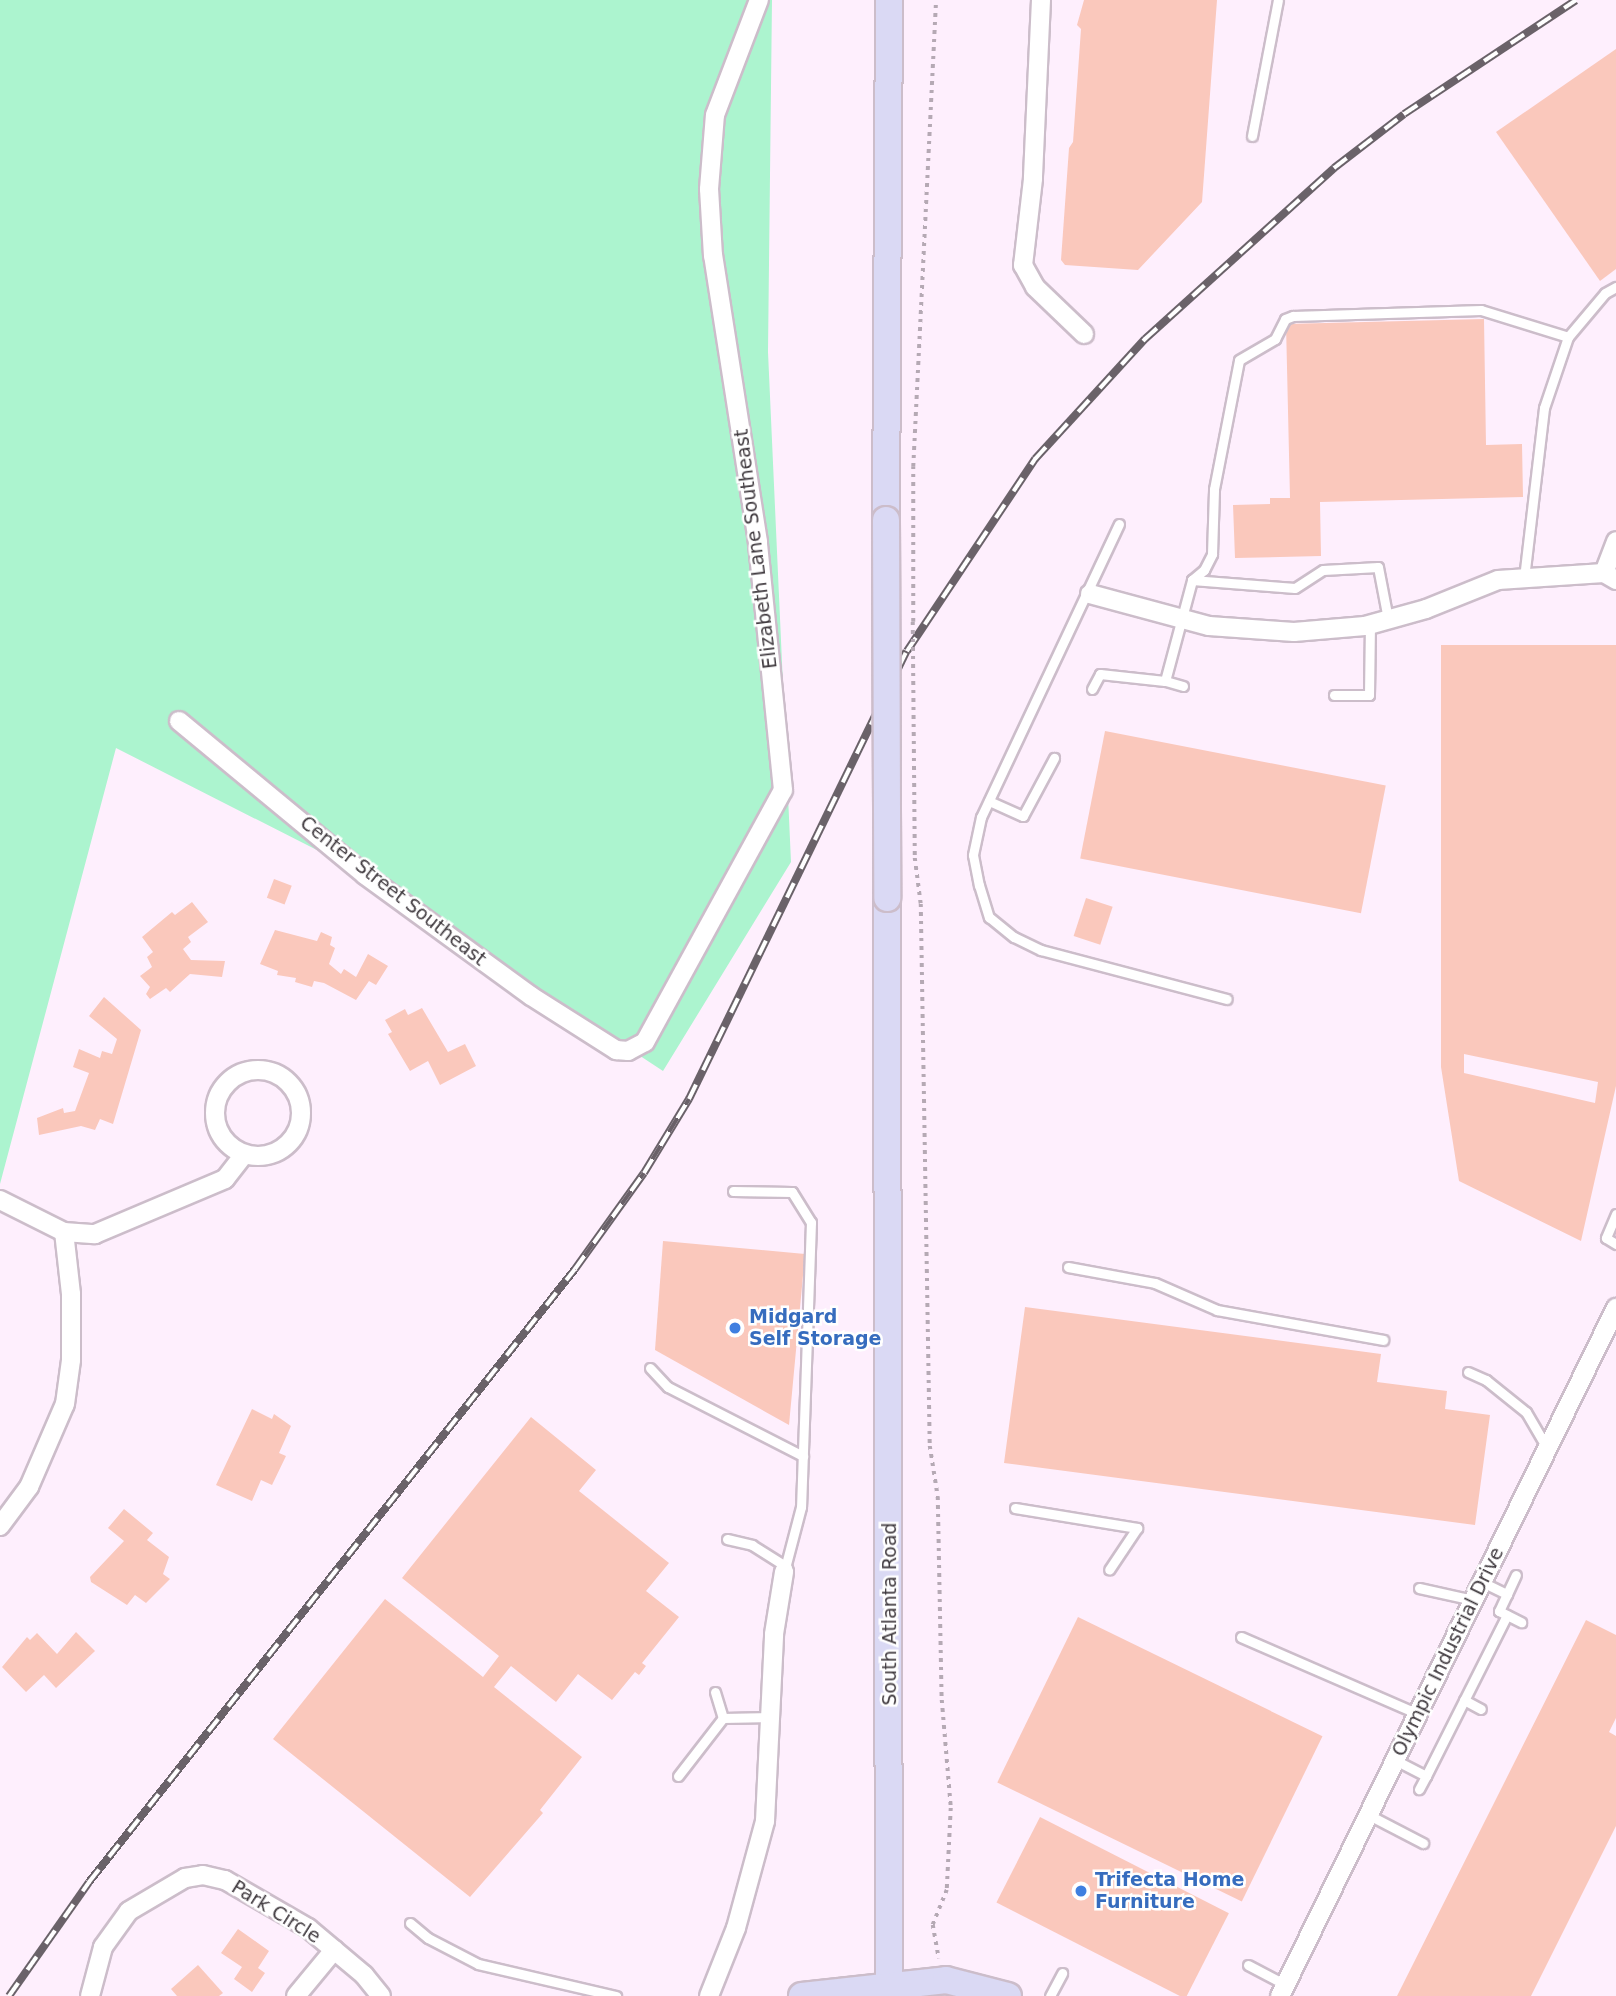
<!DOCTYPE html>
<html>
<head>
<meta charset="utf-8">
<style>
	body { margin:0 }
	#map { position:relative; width:1616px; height:1996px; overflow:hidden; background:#feeffd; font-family:"DejaVu Sans",sans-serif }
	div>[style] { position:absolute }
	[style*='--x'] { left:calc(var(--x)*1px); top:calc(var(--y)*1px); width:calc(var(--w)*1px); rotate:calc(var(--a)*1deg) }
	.green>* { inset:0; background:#acf4cf }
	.building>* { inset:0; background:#fac8bc; transform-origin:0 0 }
	.path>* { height:3.5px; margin-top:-1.75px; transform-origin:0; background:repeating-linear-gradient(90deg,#b5a9b4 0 3.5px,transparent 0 8.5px) }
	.roads { filter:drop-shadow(2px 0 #ccbdca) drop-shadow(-2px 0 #ccbdca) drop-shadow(0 2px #ccbdca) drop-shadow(0 -2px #ccbdca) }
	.lane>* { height:9px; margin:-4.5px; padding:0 4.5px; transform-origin:4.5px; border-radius:4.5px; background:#fff }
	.street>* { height:18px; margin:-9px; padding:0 9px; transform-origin:9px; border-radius:9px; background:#fff }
	.street>.ring { margin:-9px; padding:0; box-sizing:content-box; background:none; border:18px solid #fff; border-radius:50% }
	.secondary>* { height:26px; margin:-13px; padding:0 13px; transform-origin:13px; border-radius:13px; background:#dad9f4 }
	.rail>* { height:8px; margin-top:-4px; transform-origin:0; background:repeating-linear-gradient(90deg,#fff 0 16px,#6a6269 0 32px); box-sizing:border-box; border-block:2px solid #6a6269 }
	.path-bridge>* { height:3.5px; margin-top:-1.75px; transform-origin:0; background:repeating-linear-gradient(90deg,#b5a9b4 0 3.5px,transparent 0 8.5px) }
	.bridges { filter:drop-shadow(2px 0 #ccbdca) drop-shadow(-2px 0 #ccbdca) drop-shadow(0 2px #ccbdca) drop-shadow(0 -2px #ccbdca) }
	.secondary-bridge>* { height:26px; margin:-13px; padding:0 13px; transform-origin:13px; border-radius:13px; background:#dad9f4 }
	.dots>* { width:19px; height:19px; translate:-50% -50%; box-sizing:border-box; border:4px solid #fff; border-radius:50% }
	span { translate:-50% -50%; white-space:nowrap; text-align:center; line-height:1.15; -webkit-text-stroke:5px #fff; paint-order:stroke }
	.street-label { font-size:19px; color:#3f393e }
	.shop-label { font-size:19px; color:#366cbe; font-weight:700 }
	.left { translate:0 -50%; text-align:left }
</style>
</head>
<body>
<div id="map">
	<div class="green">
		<i style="clip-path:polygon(0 0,772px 0,768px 352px,791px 862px,663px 1071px,364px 874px,116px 748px,0 1184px)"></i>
	</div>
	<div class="building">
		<i style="clip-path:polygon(1084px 0,1217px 0,1202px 202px,1138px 270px,1065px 265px,1061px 260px,1069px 148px,1073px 142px,1081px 29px,1077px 25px)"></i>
		<i style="clip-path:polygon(1616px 49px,1616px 269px,1600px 281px,1496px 132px)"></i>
		<i style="clip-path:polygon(1484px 319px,1486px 445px,1522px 444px,1523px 497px,1320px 502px,1321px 556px,1235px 558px,1233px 505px,1270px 504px,1270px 498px,1290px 498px,1286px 324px)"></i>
		<i style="clip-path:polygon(evenodd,1441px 645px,1616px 645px,1616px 1086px,1581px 1241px,1459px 1181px,1441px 1067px,1441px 645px,1464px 1054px,1598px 1082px,1595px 1103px,1464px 1073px,1464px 1054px)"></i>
		<i style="left:1105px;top:731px;width:286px;height:130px;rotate:11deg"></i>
		<i style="left:274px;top:879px;width:19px;height:20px;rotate:21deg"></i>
		<i style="left:1086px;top:898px;width:28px;height:40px;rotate:18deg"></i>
		<i style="clip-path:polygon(192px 902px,208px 922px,188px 937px,191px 942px,183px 949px,191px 960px,225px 961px,222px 977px,190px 974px,170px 992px,166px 988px,150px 999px,146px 994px,150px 987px,140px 976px,152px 967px,147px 957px,153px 952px,142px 937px,172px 912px,175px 915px)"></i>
		<i style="clip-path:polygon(275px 930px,317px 941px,321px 932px,332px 937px,330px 945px,335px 948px,329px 964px,341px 974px,344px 969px,356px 977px,368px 954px,388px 966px,376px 985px,369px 981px,356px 1000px,324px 983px,314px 981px,312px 987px,295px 982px,296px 978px,277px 975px,278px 971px,260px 964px)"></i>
		<i style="clip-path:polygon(104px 997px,141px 1030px,113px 1124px,100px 1119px,95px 1130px,81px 1126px,39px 1135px,37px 1118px,63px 1108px,64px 1113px,75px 1111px,89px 1073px,73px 1067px,79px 1049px,100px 1058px,102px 1051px,112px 1054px,117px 1039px,89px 1016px)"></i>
		<i style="clip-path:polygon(422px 1008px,448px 1052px,465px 1044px,476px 1066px,440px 1085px,428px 1061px,410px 1071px,388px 1034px,392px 1032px,385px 1020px,405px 1009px,408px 1015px)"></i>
		<i style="clip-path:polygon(663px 1241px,805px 1254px,789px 1425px,655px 1350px)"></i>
		<i style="clip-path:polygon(1025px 1307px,1381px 1354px,1377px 1382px,1447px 1391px,1445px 1409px,1490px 1415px,1475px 1525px,1004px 1463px)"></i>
		<i style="clip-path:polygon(252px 1409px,272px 1419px,274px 1414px,291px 1426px,279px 1453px,286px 1456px,272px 1485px,261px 1480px,252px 1501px,216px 1485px)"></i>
		<i style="clip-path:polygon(531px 1417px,596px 1470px,579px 1491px,669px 1563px,646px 1591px,679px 1617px,642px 1663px,646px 1666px,639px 1675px,635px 1672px,612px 1700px,578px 1674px,556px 1702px,511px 1666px,494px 1687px,582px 1757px,540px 1810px,543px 1813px,470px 1897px,273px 1739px,385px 1599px,483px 1677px,499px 1656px,402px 1578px)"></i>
		<i style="clip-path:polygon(124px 1509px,153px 1533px,147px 1540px,169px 1557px,163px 1574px,170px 1579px,146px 1603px,135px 1595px,127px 1605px,91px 1582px,90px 1577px,124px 1541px,108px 1528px)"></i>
		<i style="left:1078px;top:1617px;width:272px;height:184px;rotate:26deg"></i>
		<i style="clip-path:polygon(1586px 1620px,1616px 1635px,1616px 1718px,1609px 1732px,1616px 1736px,1616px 1826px,1531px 1996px,1397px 1996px)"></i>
		<i style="clip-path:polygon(76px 1632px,95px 1651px,56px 1688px,44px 1675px,26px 1692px,2px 1667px,27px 1637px,30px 1640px,37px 1633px,57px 1654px)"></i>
		<i style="left:1040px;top:1817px;width:212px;height:96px;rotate:27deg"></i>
		<i style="clip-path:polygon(238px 1929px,269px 1951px,258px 1968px,265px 1973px,252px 1992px,234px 1979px,242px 1967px,221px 1953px)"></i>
		<i style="clip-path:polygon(198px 1965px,223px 1993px,219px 1996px,177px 1996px,171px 1989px)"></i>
	</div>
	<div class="path">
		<i style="--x:913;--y:622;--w:155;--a:-90"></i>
		<i style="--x:913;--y:467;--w:468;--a:-87.2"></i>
		<i style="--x:915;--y:858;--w:46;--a:82.6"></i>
		<i style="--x:921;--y:904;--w:542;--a:89.05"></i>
		<i style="--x:930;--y:1446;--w:52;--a:81.1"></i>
		<i style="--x:938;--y:1497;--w:203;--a:88.9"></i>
		<i style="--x:942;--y:1700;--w:108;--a:85.2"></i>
		<i style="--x:951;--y:1808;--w:82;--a:92.8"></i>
		<i style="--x:947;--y:1890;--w:38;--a:112"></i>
		<i style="--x:933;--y:1925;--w:34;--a:80"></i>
	</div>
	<div class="roads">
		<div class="lane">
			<i style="--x:1252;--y:136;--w:138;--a:-79.2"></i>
			<i style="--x:1568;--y:337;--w:57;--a:-49.9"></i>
			<i style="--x:1605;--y:293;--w:13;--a:-29"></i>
			<i style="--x:1119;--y:524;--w:324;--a:115.2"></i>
			<i style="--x:981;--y:817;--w:39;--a:102"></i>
			<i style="--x:973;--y:855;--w:31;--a:79"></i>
			<i style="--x:979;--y:885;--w:34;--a:73"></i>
			<i style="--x:989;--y:917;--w:32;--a:39"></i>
			<i style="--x:1014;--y:937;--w:30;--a:26"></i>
			<i style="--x:1041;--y:950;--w:192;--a:14.8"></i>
			<i style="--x:1192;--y:580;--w:16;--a:-40"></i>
			<i style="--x:1204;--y:570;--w:18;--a:-63"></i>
			<i style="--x:1212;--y:554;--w:65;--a:-88.2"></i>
			<i style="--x:1214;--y:489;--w:131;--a:-79"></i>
			<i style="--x:1239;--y:360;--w:42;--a:-30.3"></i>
			<i style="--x:1275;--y:339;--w:22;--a:-63"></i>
			<i style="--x:1285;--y:319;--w:9;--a:-21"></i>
			<i style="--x:1293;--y:316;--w:188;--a:-1.8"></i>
			<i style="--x:1481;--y:310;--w:91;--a:17.2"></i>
			<i style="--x:1568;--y:337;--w:75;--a:108.7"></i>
			<i style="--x:1544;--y:408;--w:171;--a:96.7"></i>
			<i style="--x:1183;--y:686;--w:19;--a:-164"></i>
			<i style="--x:1165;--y:681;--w:105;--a:-75"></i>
			<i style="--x:1192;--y:580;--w:103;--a:4.4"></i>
			<i style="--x:1295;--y:588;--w:33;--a:-33"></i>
			<i style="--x:1323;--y:570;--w:55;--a:-3.1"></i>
			<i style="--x:1378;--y:567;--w:53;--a:79.1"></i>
			<i style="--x:1092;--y:689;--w:17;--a:-62"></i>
			<i style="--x:1100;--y:674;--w:65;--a:6.1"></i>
			<i style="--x:1334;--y:695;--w:35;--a:0"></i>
			<i style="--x:1369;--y:695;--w:71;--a:-89.2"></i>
			<i style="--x:989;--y:801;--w:37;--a:24"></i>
			<i style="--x:1023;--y:816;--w:66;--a:-61.9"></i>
			<i style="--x:733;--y:1191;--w:59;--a:1"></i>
			<i style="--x:792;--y:1192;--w:36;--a:58"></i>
			<i style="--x:811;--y:1222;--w:285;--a:92"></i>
			<i style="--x:801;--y:1507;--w:67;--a:104.7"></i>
			<i style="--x:1616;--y:1214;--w:26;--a:113"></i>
			<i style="--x:1606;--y:1238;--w:12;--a:31"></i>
			<i style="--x:1068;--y:1267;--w:88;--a:10.4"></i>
			<i style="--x:1155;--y:1283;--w:68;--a:23.5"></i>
			<i style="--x:1217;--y:1310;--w:169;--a:10.2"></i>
			<i style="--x:650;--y:1368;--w:26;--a:47"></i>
			<i style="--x:668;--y:1387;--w:152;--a:27.1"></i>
			<i style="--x:1468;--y:1372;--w:20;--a:24"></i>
			<i style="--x:1486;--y:1380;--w:51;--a:38.7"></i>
			<i style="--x:1526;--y:1412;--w:42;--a:59.7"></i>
			<i style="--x:1015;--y:1508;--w:124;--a:9.3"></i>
			<i style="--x:1137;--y:1528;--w:50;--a:123.7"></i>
			<i style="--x:727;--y:1539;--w:26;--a:13"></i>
			<i style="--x:752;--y:1545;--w:41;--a:32.2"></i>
			<i style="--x:1482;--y:1582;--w:28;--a:26"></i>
			<i style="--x:1507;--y:1594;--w:21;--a:-65"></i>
			<i style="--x:1419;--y:1588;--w:55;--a:12.5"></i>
			<i style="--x:1507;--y:1594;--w:19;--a:115"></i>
			<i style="--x:1499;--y:1611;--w:25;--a:27"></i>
			<i style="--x:1241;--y:1637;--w:193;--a:23.5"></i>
			<i style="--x:715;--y:1692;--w:27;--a:73"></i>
			<i style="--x:1464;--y:1700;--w:19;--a:28"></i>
			<i style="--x:1395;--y:1760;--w:35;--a:27"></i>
			<i style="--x:1426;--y:1776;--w:15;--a:118"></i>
			<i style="--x:678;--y:1776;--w:73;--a:-52.2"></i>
			<i style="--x:723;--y:1718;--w:49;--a:-1.2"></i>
			<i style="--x:1426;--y:1776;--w:180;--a:-63.3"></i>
			<i style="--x:1369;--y:1815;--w:61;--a:27.4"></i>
			<i style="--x:410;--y:1923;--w:23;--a:40"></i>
			<i style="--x:428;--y:1938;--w:56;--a:27.5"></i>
			<i style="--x:478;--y:1964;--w:142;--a:13.1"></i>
			<i style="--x:1248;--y:1965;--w:43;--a:27.8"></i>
			<i style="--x:1050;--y:1996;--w:26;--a:-62"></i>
		</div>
		<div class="street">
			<i style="--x:1041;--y:0;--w:179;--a:92.6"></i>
			<i style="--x:1033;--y:179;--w:87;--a:96.6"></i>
			<i style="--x:1023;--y:265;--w:25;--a:61"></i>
			<i style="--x:1035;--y:287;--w:68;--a:43.8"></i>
			<i style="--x:1604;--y:573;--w:34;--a:-69"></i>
			<i style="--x:1090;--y:594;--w:123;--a:15.1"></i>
			<i style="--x:1209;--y:626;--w:85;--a:4"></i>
			<i style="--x:1294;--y:632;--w:71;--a:-4.8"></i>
			<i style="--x:1365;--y:626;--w:63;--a:-15.6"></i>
			<i style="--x:1426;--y:609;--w:78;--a:-21.9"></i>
			<i style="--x:1498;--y:580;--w:106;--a:-3.8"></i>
			<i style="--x:1604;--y:573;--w:14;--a:30"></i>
			<i style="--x:179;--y:721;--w:241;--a:39.6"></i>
			<i style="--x:365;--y:875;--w:205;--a:36.1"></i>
			<i style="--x:531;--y:996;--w:101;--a:32.4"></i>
			<i style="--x:616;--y:1050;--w:12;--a:5"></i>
			<i style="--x:628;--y:1051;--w:19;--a:-28"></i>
			<i style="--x:645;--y:1042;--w:287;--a:-61.3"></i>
			<i style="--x:783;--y:790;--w:249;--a:-95.8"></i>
			<i style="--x:758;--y:542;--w:290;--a:-98.9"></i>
			<i style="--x:713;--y:256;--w:67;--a:-93.4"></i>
			<i style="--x:709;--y:189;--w:74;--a:-85.4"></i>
			<i style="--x:715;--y:115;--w:123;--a:-69.1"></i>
			<i class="ring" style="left:215px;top:1070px;width:68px;height:68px"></i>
			<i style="--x:0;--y:1200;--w:72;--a:26.6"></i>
			<i style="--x:64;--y:1232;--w:31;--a:4"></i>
			<i style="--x:95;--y:1234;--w:141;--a:-22.9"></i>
			<i style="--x:225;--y:1179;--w:31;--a:-52"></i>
			<i style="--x:0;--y:1526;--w:49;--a:-53.4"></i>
			<i style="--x:29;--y:1487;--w:90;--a:-66.6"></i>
			<i style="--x:65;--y:1404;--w:44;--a:-82.2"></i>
			<i style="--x:71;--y:1360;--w:66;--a:-90"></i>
			<i style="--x:71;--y:1294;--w:62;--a:-96.4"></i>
			<i style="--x:90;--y:1996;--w:51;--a:-75.1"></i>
			<i style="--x:103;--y:1947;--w:44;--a:-54.2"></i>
			<i style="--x:129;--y:1911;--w:65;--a:-30.5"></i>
			<i style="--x:185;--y:1878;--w:18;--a:-9"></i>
			<i style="--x:203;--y:1875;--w:23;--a:13"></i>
			<i style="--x:225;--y:1880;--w:96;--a:30"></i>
			<i style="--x:308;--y:1928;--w:73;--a:40"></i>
			<i style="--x:364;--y:1975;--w:27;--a:51"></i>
			<i style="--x:296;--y:1996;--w:60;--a:-50.4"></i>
			<i style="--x:709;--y:1996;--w:73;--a:-68.3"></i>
			<i style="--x:736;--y:1928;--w:111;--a:-74.8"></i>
			<i style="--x:765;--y:1821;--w:187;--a:-87.2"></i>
			<i style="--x:774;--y:1634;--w:63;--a:-80.8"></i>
			<i style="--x:1280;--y:1996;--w:766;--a:-63.97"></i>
		</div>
		<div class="secondary">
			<i style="--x:886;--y:520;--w:520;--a:-89.67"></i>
			<i style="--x:887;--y:898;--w:1098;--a:89.9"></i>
			<i style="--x:802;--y:1996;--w:145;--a:-6.3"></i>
			<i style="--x:946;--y:1980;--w:64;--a:14.5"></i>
		</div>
	</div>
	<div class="rail">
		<i style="--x:9;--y:1996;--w:139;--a:-54.9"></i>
		<i style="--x:89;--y:1882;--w:782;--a:-51.59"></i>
		<i style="--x:575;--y:1269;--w:118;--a:-54.3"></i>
		<i style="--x:644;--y:1173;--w:87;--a:-58.7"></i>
		<i style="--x:689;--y:1099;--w:498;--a:-64.1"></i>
		<i style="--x:907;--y:651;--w:231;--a:-56.3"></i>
		<i style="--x:1035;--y:459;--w:163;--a:-47.5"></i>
		<i style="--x:1145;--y:339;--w:255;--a:-42.1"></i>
		<i style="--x:1334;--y:168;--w:88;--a:-37.6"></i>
		<i style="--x:1404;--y:114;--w:206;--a:-33.5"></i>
	</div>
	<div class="path-bridge">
		<i style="--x:913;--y:622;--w:236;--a:89.5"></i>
	</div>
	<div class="bridges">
		<div class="secondary-bridge">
			<i style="--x:886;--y:520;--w:378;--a:89.8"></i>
		</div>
	</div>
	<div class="dots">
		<i style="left:735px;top:1328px;background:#3f7fe0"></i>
		<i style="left:1081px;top:1891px;background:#3f7fe0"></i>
	</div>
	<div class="street-label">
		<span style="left:756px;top:549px;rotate:-97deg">Elizabeth Lane Southeast</span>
		<span style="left:393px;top:891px;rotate:38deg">Center Street Southeast</span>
		<span style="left:890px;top:1614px;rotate:-90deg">South Atlanta Road</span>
		<span style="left:1448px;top:1652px;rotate:-64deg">Olympic Industrial Drive</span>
		<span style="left:276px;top:1912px;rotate:32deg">Park Circle</span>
	</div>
	<div class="shop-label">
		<span class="left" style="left:749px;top:1328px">Midgard<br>Self Storage</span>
		<span class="left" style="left:1095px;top:1891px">Trifecta Home<br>Furniture</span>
	</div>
</div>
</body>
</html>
